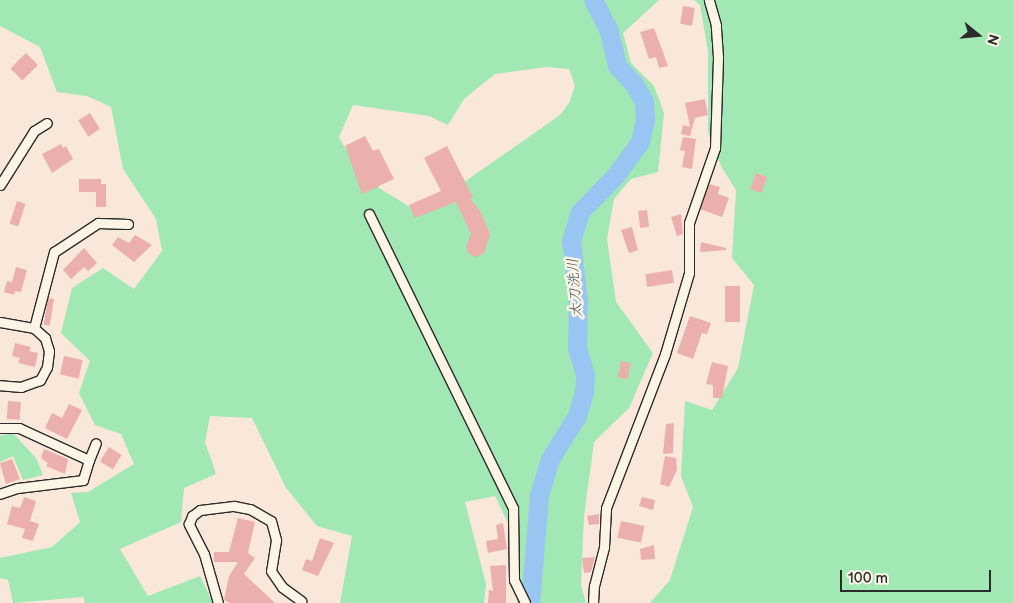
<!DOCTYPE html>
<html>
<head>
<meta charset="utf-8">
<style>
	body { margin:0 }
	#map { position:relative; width:1013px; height:603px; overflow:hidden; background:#f9e7da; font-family:"Balsamiq Sans","Klee One",sans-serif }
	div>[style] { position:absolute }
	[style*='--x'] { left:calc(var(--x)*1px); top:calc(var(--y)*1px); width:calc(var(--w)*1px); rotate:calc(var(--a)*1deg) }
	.green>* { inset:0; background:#a1e8b5 }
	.river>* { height:19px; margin:-9.5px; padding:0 9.5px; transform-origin:9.5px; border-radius:9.5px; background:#99c5f2 }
	.building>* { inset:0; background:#ebb0ae; transform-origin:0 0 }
	.roads { filter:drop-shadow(1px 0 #2b2b2b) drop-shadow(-1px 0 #2b2b2b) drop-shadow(0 1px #2b2b2b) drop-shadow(0 -1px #2b2b2b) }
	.street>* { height:9px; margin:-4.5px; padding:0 4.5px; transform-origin:4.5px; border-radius:4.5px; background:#fcf5e5 }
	span { translate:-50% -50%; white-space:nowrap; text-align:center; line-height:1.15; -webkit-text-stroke:5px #fcf5e5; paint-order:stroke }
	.water-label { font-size:15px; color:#4c5967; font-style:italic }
	.north { position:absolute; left:953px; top:10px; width:50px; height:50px; -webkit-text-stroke:4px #fcf5e5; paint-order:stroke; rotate:107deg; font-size:14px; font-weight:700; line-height:20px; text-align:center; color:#2b2b2b }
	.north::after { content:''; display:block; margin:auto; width:18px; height:22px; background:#2b2b2b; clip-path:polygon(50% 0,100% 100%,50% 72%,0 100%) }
	.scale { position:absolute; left:840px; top:570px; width:151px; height:22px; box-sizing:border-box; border:2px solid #2b2b2b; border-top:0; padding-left:6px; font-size:15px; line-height:18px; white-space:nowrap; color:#2b2b2b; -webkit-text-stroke:4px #fcf5e5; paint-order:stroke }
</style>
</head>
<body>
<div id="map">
	<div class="green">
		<i style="clip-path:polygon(evenodd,0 0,659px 0,623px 33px,631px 63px,654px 86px,664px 113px,658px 172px,631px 179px,614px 199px,607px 239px,616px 302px,653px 353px,629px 408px,594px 442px,584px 516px,581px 585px,586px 603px,517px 603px,516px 560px,510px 527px,495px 496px,465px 502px,486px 584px,484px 603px,340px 603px,352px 536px,317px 526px,286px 488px,252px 418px,210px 416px,205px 442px,216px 474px,184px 488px,181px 522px,120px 549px,148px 596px,200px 576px,213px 603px,85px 603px,83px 597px,13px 603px,8px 580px,0 578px,0 558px,52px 547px,80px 522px,71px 493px,88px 492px,134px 464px,121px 434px,95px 425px,79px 393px,90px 361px,61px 333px,72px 288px,103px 268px,134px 289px,162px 251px,156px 219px,123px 169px,111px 107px,87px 96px,57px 92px,40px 47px,0 26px,0 0,546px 67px,569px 69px,575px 86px,569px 103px,560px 115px,420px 213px,379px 188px,379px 169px,352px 160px,339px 137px,353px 105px,429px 116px,448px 125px,464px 99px,495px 74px,546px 67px)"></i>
		<i style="clip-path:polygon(694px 0,1013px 0,1013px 603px,650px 603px,670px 580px,693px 507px,681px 476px,685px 401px,712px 410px,738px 368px,754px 285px,732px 258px,736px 190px,721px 166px,708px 132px,708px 51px,700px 5px)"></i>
		<i style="clip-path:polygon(13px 433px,36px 458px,43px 475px,23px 480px,13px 456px,0 462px,0 436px)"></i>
	</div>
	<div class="river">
		<i style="--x:530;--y:603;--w:108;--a:-85.2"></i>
		<i style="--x:539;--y:495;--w:38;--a:-73"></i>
		<i style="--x:550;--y:459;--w:51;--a:-57.9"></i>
		<i style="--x:577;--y:416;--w:26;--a:-74"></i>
		<i style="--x:584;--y:391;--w:16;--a:-86"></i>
		<i style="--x:585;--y:375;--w:29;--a:-106"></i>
		<i style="--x:577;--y:347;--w:47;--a:-88.8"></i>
		<i style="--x:578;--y:300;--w:59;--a:-96.8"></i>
		<i style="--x:571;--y:241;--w:30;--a:-73"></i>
		<i style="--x:580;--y:212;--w:50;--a:-45.8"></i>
		<i style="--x:615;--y:176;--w:42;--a:-53.7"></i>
		<i style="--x:640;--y:142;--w:23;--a:-77"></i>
		<i style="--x:645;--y:120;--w:19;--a:-93"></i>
		<i style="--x:644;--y:101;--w:21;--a:-121"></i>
		<i style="--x:633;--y:83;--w:23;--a:-133"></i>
		<i style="--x:617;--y:66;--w:36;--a:-103"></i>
		<i style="--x:609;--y:31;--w:35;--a:-117"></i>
	</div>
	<div class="building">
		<i style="left:683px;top:6px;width:12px;height:18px;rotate:9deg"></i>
		<i style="clip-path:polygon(654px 28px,668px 66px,659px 68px,656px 57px,649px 59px,640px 32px)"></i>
		<i style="left:26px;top:53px;width:17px;height:22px;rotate:45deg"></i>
		<i style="clip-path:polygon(705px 99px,708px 115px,695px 118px,690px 136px,681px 134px,683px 125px,690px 127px,685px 103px)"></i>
		<i style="left:90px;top:113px;width:19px;height:14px;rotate:58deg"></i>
		<i style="clip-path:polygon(365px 136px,373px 151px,379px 149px,394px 179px,362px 194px,345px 146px)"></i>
		<i style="clip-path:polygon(683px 137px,696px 139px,692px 169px,682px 167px,685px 151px,680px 150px)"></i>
		<i style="clip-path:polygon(61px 144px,63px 148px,66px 146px,73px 159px,52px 173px,42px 154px)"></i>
		<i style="clip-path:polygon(447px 146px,473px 197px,470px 199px,480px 211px,490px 234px,484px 253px,476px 257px,469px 254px,466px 246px,471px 234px,456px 202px,415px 218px,409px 205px,441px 191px,424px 158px)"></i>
		<i style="left:756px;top:173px;width:12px;height:17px;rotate:20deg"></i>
		<i style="clip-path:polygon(79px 179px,101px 179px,101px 184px,106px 184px,106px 207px,96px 207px,96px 192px,79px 192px)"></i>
		<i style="clip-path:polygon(709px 184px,720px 187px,718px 194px,729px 198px,722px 217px,700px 209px)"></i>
		<i style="left:17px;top:201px;width:9px;height:24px;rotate:18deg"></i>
		<i style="left:647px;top:210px;width:17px;height:9px;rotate:83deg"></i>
		<i style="clip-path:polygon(681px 214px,683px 234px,677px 236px,671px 217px)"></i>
		<i style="clip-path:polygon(632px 227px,638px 250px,629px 253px,621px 230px)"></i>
		<i style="clip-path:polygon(135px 235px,152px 245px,134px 262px,112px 245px,118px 237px,129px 243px)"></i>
		<i style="clip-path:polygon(701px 242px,726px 248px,726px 250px,700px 252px)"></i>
		<i style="clip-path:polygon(84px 248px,97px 263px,88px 271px,84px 267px,71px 279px,63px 270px)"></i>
		<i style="clip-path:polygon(16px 267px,27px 270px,21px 292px,15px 291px,14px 295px,4px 292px,7px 281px,12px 282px)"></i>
		<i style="left:672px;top:270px;width:13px;height:27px;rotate:81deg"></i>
		<i style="left:725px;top:286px;width:15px;height:36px"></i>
		<i style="left:48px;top:298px;width:6px;height:27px;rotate:9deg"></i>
		<i style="clip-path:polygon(690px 316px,711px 323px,707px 334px,702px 333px,693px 359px,677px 353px)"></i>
		<i style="clip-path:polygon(15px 343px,31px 347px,29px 351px,38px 353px,35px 367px,18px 363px,20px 358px,12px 356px)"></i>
		<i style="left:64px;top:356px;width:19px;height:19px;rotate:12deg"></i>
		<i style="left:621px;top:361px;width:10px;height:17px;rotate:11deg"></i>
		<i style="clip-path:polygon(712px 362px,728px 366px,722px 398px,713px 398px,713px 385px,706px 384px)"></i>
		<i style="left:8px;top:401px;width:13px;height:18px;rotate:4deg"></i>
		<i style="clip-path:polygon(69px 404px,82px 410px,67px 439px,45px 428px,52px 413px,62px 418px)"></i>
		<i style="clip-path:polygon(674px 423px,673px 453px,663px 454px,666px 424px)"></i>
		<i style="left:109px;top:447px;width:15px;height:17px;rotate:32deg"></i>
		<i style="clip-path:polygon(44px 449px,68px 459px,65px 474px,46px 466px,48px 463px,41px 458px)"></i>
		<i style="clip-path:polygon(665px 456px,676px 458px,677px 470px,669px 487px,660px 484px)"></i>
		<i style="clip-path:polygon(12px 459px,20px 479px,6px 484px,0 463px)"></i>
		<i style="clip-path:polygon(24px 497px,36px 501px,30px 521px,39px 524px,33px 541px,22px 538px,25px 529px,7px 524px,12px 506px,20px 508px)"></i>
		<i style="clip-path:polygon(642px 497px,655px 500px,653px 510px,639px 506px)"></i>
		<i style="clip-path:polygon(599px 514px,599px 524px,589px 525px,587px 516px)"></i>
		<i style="clip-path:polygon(238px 518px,255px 522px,248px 553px,255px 558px,244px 574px,275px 603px,230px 603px,224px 600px,229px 576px,238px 562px,214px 562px,214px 552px,229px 552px)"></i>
		<i style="left:621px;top:521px;width:24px;height:17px;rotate:12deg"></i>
		<i style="clip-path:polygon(503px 523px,507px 549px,488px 553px,486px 541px,498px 539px,496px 525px)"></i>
		<i style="clip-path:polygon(320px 538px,334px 543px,318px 576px,302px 570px,306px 559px,312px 561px)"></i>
		<i style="clip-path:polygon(654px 545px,655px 559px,641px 560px,640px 549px)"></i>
		<i style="clip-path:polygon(595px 557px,591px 572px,584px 573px,582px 558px)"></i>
		<i style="clip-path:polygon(506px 565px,506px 603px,488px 603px,489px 590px,493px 591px,490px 566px)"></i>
	</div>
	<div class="roads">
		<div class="street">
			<i style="--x:0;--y:185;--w:64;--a:-57.8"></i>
			<i style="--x:34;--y:131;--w:15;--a:-32"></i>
			<i style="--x:369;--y:214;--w:327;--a:63.9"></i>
			<i style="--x:513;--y:508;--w:72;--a:89.2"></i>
			<i style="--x:514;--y:580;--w:25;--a:64"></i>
			<i style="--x:0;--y:322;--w:35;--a:10"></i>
			<i style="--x:34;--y:328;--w:15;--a:42"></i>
			<i style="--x:45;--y:338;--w:14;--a:73"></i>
			<i style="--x:49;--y:351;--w:16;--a:97"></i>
			<i style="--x:47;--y:367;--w:15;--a:118"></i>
			<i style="--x:40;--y:380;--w:20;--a:160"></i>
			<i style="--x:21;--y:387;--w:21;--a:-175"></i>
			<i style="--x:34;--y:328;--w:79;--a:-75.3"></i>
			<i style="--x:54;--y:252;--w:53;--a:-33.4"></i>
			<i style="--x:98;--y:223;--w:30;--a:2"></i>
			<i style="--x:0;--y:428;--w:19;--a:0"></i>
			<i style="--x:19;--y:428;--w:77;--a:24.6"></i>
			<i style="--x:89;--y:460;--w:21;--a:107"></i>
			<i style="--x:83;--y:480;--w:66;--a:173.1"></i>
			<i style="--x:17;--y:488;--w:18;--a:161"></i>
			<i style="--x:89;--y:460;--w:18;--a:-68"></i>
			<i style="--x:218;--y:603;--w:51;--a:-105.9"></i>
			<i style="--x:204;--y:554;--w:34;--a:-117"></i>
			<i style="--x:189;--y:524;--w:9;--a:-69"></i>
			<i style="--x:192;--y:516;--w:10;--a:-37"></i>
			<i style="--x:200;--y:510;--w:34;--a:-7"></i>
			<i style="--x:234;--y:506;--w:16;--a:11"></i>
			<i style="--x:250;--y:509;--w:24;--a:30"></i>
			<i style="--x:271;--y:521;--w:20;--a:75"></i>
			<i style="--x:276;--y:540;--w:31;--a:99"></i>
			<i style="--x:271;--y:571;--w:19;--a:55"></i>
			<i style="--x:282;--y:587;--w:24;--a:36"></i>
			<i style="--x:593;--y:603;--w:17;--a:-87"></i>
			<i style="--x:594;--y:586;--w:40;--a:-75.6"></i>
			<i style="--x:604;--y:547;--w:39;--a:-87"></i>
			<i style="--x:606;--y:508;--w:165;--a:-69"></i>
			<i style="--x:665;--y:354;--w:84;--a:-73.5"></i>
			<i style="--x:689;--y:273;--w:50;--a:-90"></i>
			<i style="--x:689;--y:223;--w:79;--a:-70.9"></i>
			<i style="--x:715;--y:148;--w:91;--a:-88.1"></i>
			<i style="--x:718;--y:57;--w:32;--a:-94"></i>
			<i style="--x:716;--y:25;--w:26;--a:-106"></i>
		</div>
	</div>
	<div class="water-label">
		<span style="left:575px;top:288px;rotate:-94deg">太刀洗川</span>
	</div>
	<div class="north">N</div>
	<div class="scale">100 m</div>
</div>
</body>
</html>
